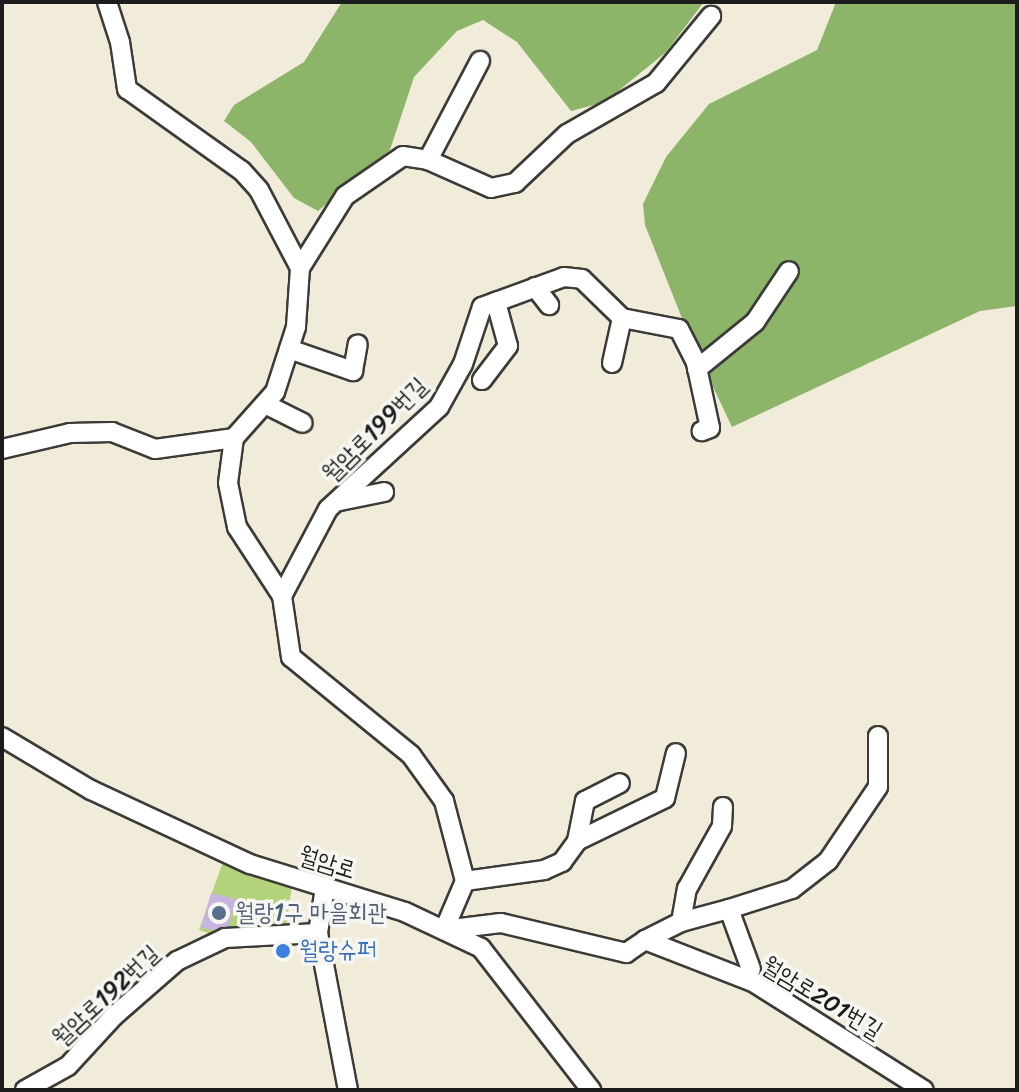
<!DOCTYPE html>
<html>
<head>
<meta charset="utf-8">
<style>
	body { margin:0 }
	#map { position:relative; width:1019px; height:1092px; overflow:hidden; background:#f1ebd9; font-family:Sriracha,"Poor Story",sans-serif }
	div>[style] { position:absolute }
	[style*='--x'] { left:calc(var(--x)*1px); top:calc(var(--y)*1px); width:calc(var(--w)*1px); rotate:calc(var(--a)*1deg) }
	.green>* { inset:0; background:#b2d37a }
	.forest>* { inset:0; background:#8db56a }
	.building>* { inset:0; background:#c7b5e0 }
	.roads { filter:drop-shadow(2px 0 #3c3b38) drop-shadow(-2px 0 #3c3b38) drop-shadow(0 2px #3c3b38) drop-shadow(0 -2px #3c3b38) }
	.minor>* { height:18px; margin:-9px; padding:0 9px; transform-origin:9px; border-radius:9px; background:#fff }
	.dots>* { width:22px; height:22px; translate:-50% -50%; box-sizing:border-box; border:4px solid #f6f6f2; border-radius:50% }
	span { translate:-50% -50%; white-space:nowrap; text-align:center; line-height:1.15; -webkit-text-stroke:7px #f6f6f2; paint-order:stroke }
	.street-label { font-size:24px; color:#1c1c1c }
	.service-label { font-size:24px; color:#4e5e75 }
	.left { translate:0 -50%; text-align:left }
	.shop-label { font-size:24px; color:#366cbe }
	.frame { position:absolute; inset:0; border:4px solid #1c1c1c; pointer-events:none }
</style>
</head>
<body>
<div id="map">
	<div class="green">
		<i style="clip-path:polygon(226px 853px,293px 878px,285px 936px,225px 938px,199px 930px)"></i>
	</div>
	<div class="forest">
		<i style="clip-path:polygon(342px 2px,704px 2px,666px 52px,605px 102px,571px 111px,517px 42px,483px 20px,457px 31px,414px 77px,390px 150px,318px 211px,294px 198px,251px 142px,224px 121px,234px 105px,304px 62px)"></i>
		<i style="clip-path:polygon(836px 2px,1017px 2px,1017px 306px,980px 311px,732px 427px,689px 336px,645px 225px,643px 204px,666px 157px,709px 104px,817px 50px)"></i>
	</div>
	<div class="building">
		<i style="clip-path:polygon(211px 893px,236px 899px,229px 926px,213px 930px,201px 928px)"></i>
	</div>
	<div class="roads">
		<div class="minor">
			<i style="--x:107;--y:2;--w:42;--a:72"></i>
			<i style="--x:120;--y:42;--w:48;--a:81.5"></i>
			<i style="--x:127;--y:89;--w:141;--a:35.5"></i>
			<i style="--x:242;--y:171;--w:25;--a:48"></i>
			<i style="--x:259;--y:190;--w:88;--a:62.3"></i>
			<i style="--x:300;--y:268;--w:59;--a:93.9"></i>
			<i style="--x:296;--y:327;--w:68;--a:107.9"></i>
			<i style="--x:275;--y:392;--w:62;--a:131.7"></i>
			<i style="--x:234;--y:438;--w:45;--a:97.6"></i>
			<i style="--x:228;--y:483;--w:45;--a:78.4"></i>
			<i style="--x:237;--y:527;--w:82;--a:56.9"></i>
			<i style="--x:282;--y:596;--w:62;--a:81.6"></i>
			<i style="--x:291;--y:657;--w:155;--a:39.2"></i>
			<i style="--x:411;--y:755;--w:57;--a:54.3"></i>
			<i style="--x:444;--y:801;--w:83;--a:75.3"></i>
			<i style="--x:465;--y:881;--w:53;--a:113.2"></i>
			<i style="--x:428;--y:160;--w:69;--a:24"></i>
			<i style="--x:491;--y:188;--w:25;--a:-12"></i>
			<i style="--x:515;--y:183;--w:71;--a:-43.3"></i>
			<i style="--x:567;--y:134;--w:103;--a:-29.8"></i>
			<i style="--x:656;--y:83;--w:87;--a:-50.6"></i>
			<i style="--x:300;--y:268;--w:85;--a:-58"></i>
			<i style="--x:345;--y:196;--w:70;--a:-34.6"></i>
			<i style="--x:403;--y:156;--w:25;--a:9"></i>
			<i style="--x:428;--y:160;--w:112;--a:-62.3"></i>
			<i style="--x:535;--y:287;--w:23;--a:52"></i>
			<i style="--x:622;--y:318;--w:58;--a:10.9"></i>
			<i style="--x:679;--y:329;--w:38;--a:63"></i>
			<i style="--x:696;--y:363;--w:66;--a:77.8"></i>
			<i style="--x:710;--y:428;--w:9;--a:159"></i>
			<i style="--x:289;--y:349;--w:68;--a:19"></i>
			<i style="--x:353;--y:371;--w:27;--a:-80"></i>
			<i style="--x:697;--y:369;--w:75;--a:-39"></i>
			<i style="--x:755;--y:322;--w:61;--a:-56.3"></i>
			<i style="--x:482;--y:380;--w:43;--a:-52.6"></i>
			<i style="--x:508;--y:346;--w:46;--a:-105.3"></i>
			<i style="--x:265;--y:404;--w:42;--a:26.6"></i>
			<i style="--x:2;--y:449;--w:70;--a:-13.2"></i>
			<i style="--x:70;--y:433;--w:42;--a:-1.4"></i>
			<i style="--x:112;--y:432;--w:46;--a:21.6"></i>
			<i style="--x:155;--y:449;--w:80;--a:-7.9"></i>
			<i style="--x:340;--y:501;--w:45;--a:-11.6"></i>
			<i style="--x:282;--y:596;--w:98;--a:-62.1"></i>
			<i style="--x:328;--y:509;--w:151;--a:-42.6"></i>
			<i style="--x:439;--y:407;--w:49;--a:-60.8"></i>
			<i style="--x:463;--y:364;--w:60;--a:-71.6"></i>
			<i style="--x:482;--y:307;--w:87;--a:-20.1"></i>
			<i style="--x:564;--y:277;--w:18;--a:6"></i>
			<i style="--x:582;--y:279;--w:56;--a:44.3"></i>
			<i style="--x:622;--y:318;--w:46;--a:102.5"></i>
			<i style="--x:2;--y:737;--w:104;--a:30.8"></i>
			<i style="--x:91;--y:790;--w:175;--a:25"></i>
			<i style="--x:250;--y:864;--w:162;--a:17.2"></i>
			<i style="--x:405;--y:912;--w:84;--a:25.3"></i>
			<i style="--x:481;--y:948;--w:180;--a:52.2"></i>
			<i style="--x:577;--y:841;--w:98;--a:-26"></i>
			<i style="--x:665;--y:798;--w:46;--a:-76.3"></i>
			<i style="--x:465;--y:881;--w:80;--a:-7.9"></i>
			<i style="--x:544;--y:870;--w:20;--a:-24"></i>
			<i style="--x:562;--y:862;--w:26;--a:-54"></i>
			<i style="--x:577;--y:841;--w:41;--a:-78.7"></i>
			<i style="--x:585;--y:801;--w:39;--a:-27"></i>
			<i style="--x:729;--y:909;--w:66;--a:-17.6"></i>
			<i style="--x:792;--y:889;--w:46;--a:-37.9"></i>
			<i style="--x:828;--y:861;--w:89;--a:-56"></i>
			<i style="--x:878;--y:787;--w:51;--a:-90"></i>
			<i style="--x:681;--y:922;--w:50;--a:-15.2"></i>
			<i style="--x:729;--y:909;--w:64;--a:69.9"></i>
			<i style="--x:444;--y:930;--w:57;--a:-7"></i>
			<i style="--x:501;--y:923;--w:129;--a:13.5"></i>
			<i style="--x:626;--y:953;--w:23;--a:-34"></i>
			<i style="--x:645;--y:940;--w:116;--a:21.3"></i>
			<i style="--x:753;--y:982;--w:202;--a:32.3"></i>
			<i style="--x:318;--y:933;--w:160;--a:79.2"></i>
			<i style="--x:645;--y:940;--w:40;--a:-26.6"></i>
			<i style="--x:681;--y:922;--w:34;--a:-80"></i>
			<i style="--x:687;--y:889;--w:72;--a:-60.9"></i>
			<i style="--x:722;--y:826;--w:19;--a:-87"></i>
			<i style="--x:25;--y:1090;--w:49;--a:-29.2"></i>
			<i style="--x:68;--y:1066;--w:68;--a:-47.4"></i>
			<i style="--x:114;--y:1016;--w:84;--a:-41.1"></i>
			<i style="--x:177;--y:961;--w:53;--a:-25.6"></i>
			<i style="--x:225;--y:938;--w:93;--a:-3.1"></i>
			<i style="--x:318;--y:933;--w:47;--a:-81.3"></i>
		</div>
	</div>
	<div class="dots">
		<i style="left:219px;top:913px;background:#5c6f8a"></i>
		<i style="left:283px;top:951px;background:#3f7fe0"></i>
	</div>
	<div class="street-label">
		<span style="left:375px;top:430px;rotate:-45deg">월암로199번길</span>
		<span style="left:327px;top:863px;rotate:17deg">월암로</span>
		<span style="left:106px;top:996px;rotate:-43deg">월암로192번길</span>
		<span style="left:822px;top:998px;rotate:31deg">월암로201번길</span>
	</div>
	<div class="service-label">
		<span class="left" style="left:235px;top:913px">월랑1구 마을회관</span>
	</div>
	<div class="shop-label">
		<span class="left" style="left:299px;top:951px">월랑슈퍼</span>
	</div>
	<div class="frame"></div>
</div>
</body>
</html>
